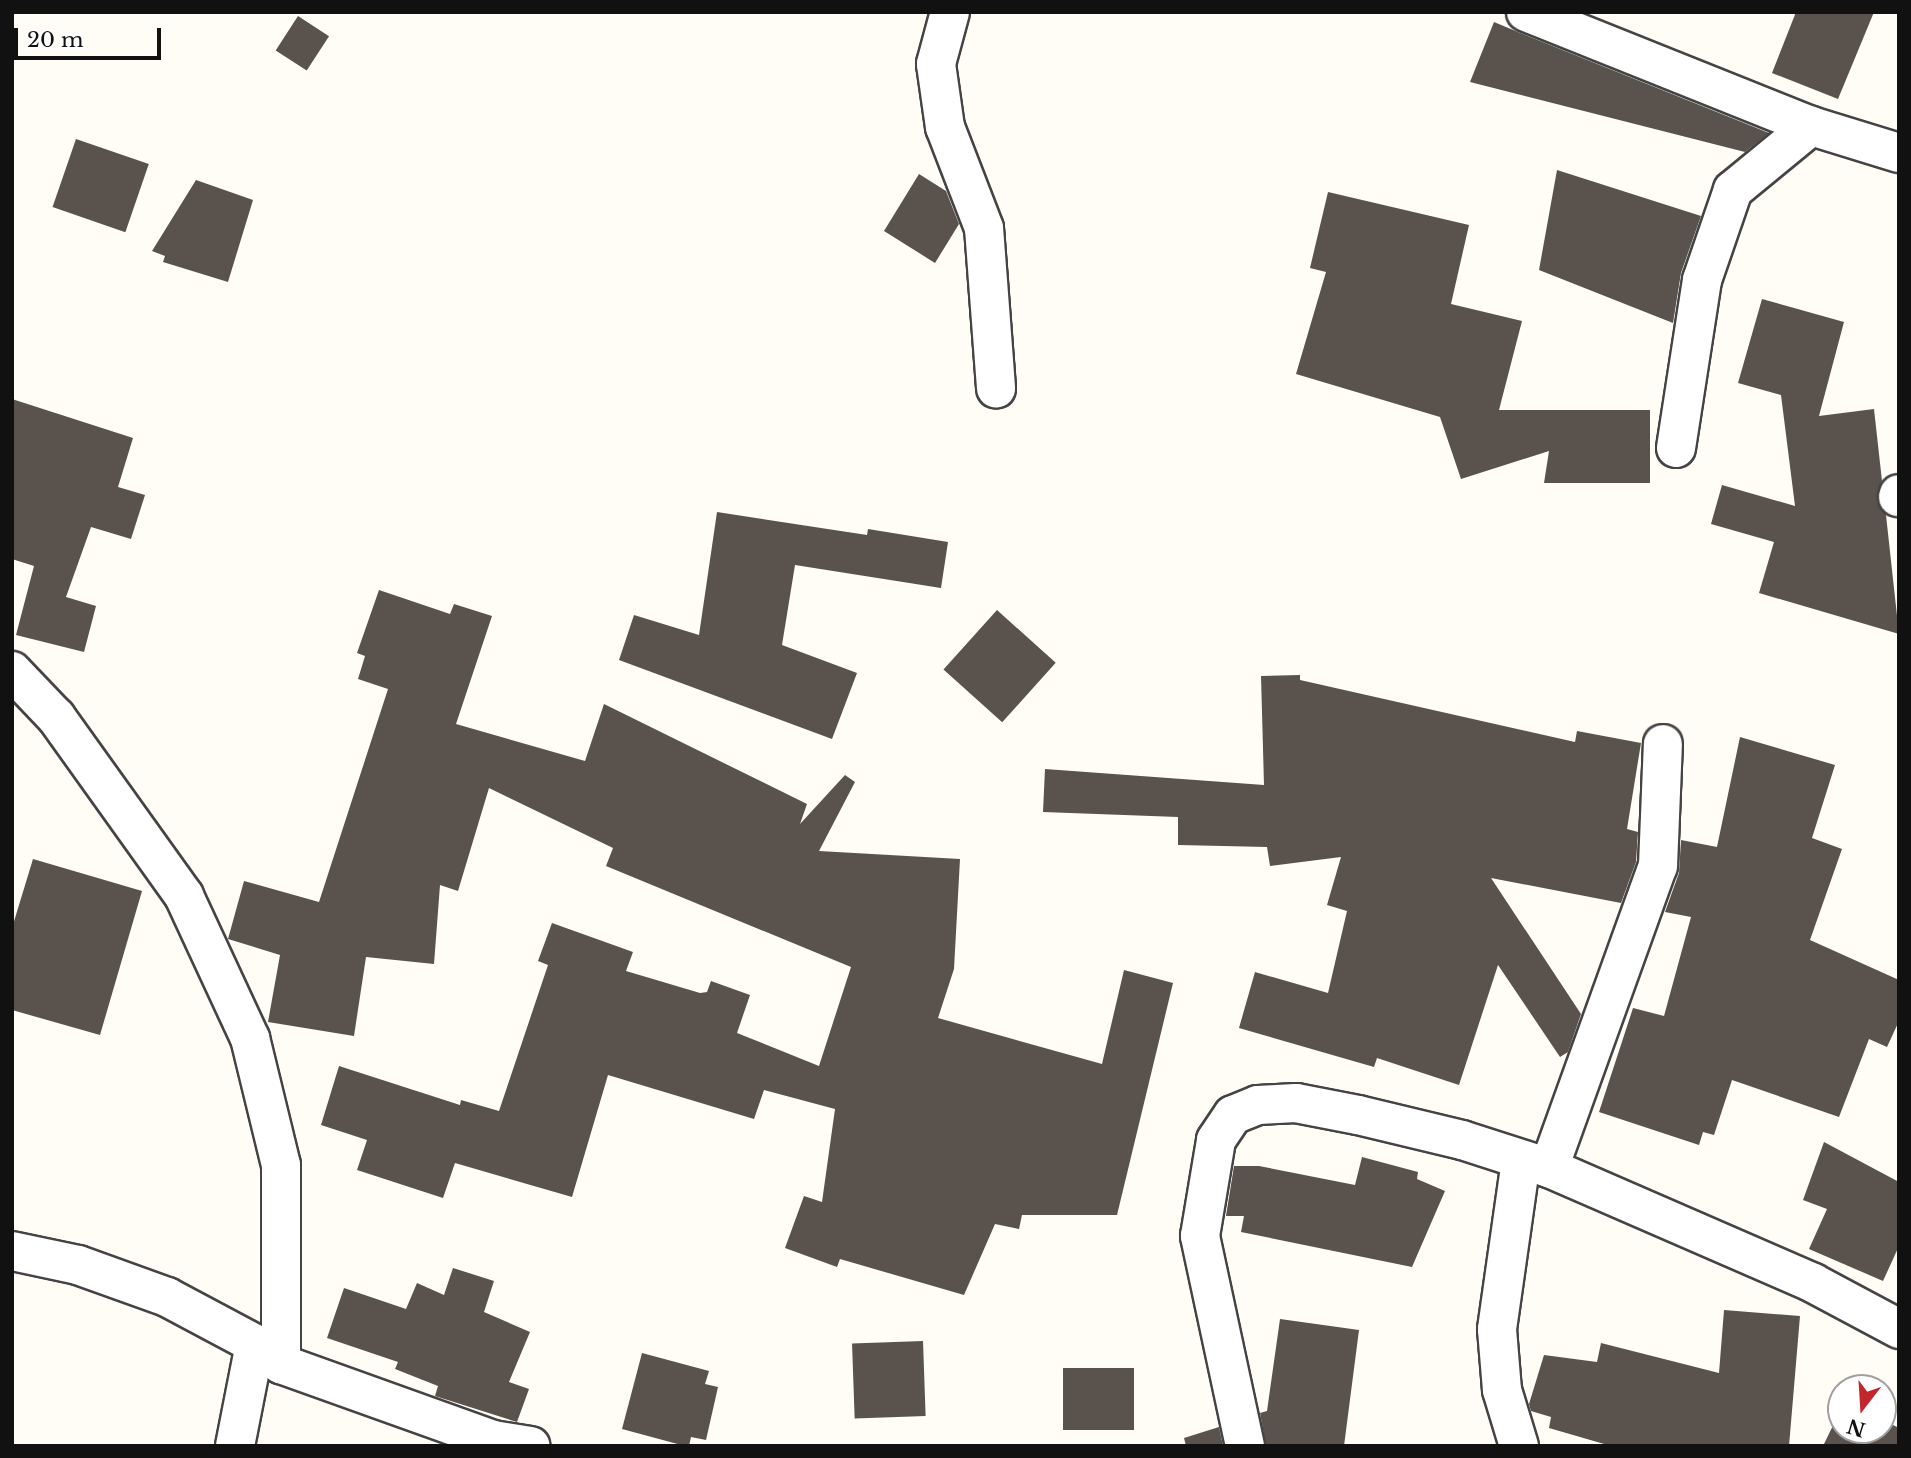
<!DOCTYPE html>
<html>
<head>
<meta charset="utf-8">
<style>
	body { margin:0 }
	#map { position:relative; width:1911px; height:1458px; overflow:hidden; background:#fffdf5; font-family:"Libre Baskerville",serif }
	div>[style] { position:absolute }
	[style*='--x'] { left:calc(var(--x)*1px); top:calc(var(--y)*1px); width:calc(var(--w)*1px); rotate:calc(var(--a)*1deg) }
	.building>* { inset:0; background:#5a524d; transform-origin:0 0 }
	.roads { filter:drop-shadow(2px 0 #444) drop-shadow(-2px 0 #444) drop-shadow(0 2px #444) drop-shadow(0 -2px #444) }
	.minor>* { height:38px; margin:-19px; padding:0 19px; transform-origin:19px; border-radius:19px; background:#fff }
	span { translate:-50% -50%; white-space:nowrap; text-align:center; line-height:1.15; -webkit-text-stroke:7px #fff; paint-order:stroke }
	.frame { position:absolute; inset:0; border:14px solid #111; pointer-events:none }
	.north { position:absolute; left:1827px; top:1374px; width:70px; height:70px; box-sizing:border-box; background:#fff; border:2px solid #a0a0a0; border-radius:50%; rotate:197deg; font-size:19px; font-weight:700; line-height:28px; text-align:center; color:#111 }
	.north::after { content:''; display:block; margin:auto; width:24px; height:32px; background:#c4262e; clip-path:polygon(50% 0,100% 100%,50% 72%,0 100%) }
	.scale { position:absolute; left:14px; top:28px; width:147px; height:32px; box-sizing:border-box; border:4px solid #111; border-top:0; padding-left:9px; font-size:21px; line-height:24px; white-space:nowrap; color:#111; -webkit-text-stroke:5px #fff; paint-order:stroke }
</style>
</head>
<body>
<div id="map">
	<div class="building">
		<i style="clip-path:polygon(1796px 12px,1874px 12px,1838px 99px,1772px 73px)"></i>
		<i style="left:298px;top:16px;width:37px;height:41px;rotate:33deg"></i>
		<i style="clip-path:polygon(1494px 22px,1518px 32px,1769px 133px,1745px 152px,1470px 82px)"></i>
		<i style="left:76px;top:139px;width:77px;height:72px;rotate:19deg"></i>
		<i style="clip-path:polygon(1557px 170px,1701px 216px,1681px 273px,1673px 323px,1539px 270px)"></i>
		<i style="clip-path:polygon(919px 174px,946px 191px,959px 224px,935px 263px,884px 231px)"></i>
		<i style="clip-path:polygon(196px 180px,253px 200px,228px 282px,163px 262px,165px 256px,152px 251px)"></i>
		<i style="clip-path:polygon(1328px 192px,1469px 225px,1451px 304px,1522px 321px,1499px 410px,1650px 410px,1650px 483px,1544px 483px,1549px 451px,1461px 479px,1440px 417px,1296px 374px,1326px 272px,1310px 268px)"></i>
		<i style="clip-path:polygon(1762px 299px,1844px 322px,1819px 416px,1874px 409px,1882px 481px,1877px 501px,1886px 515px,1899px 634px,1759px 593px,1774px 542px,1711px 524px,1722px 485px,1795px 506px,1781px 395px,1738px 383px)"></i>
		<i style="clip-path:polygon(12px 399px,133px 438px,118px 487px,145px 495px,131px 539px,91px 527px,66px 597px,96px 606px,84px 652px,16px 635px,34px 566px,12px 559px)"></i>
		<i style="clip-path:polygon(717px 512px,867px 535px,868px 529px,948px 542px,941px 588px,795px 565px,782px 645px,857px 673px,832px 739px,619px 660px,634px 615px,699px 635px)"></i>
		<i style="clip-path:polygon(379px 590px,450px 614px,454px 604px,492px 616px,456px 724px,585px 761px,604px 704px,807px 804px,800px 824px,845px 775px,855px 782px,819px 851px,960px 859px,954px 969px,938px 1018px,1102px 1064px,1124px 970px,1173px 983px,1117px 1215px,1022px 1215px,1019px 1229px,995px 1224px,964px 1295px,840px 1259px,837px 1267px,785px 1248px,804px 1196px,822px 1202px,835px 1109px,764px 1090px,754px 1119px,608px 1075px,572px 1197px,455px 1163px,443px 1198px,357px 1170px,367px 1140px,321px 1125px,339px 1066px,460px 1105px,461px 1100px,499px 1111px,548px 965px,538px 961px,552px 923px,633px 952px,626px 971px,700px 993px,707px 992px,711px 981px,750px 995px,737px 1033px,819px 1066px,851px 967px,606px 866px,613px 848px,489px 788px,458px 891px,440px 885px,434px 964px,366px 957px,354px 1036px,268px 1022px,280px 955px,228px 939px,244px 881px,319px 902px,388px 689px,358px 679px,365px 656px,357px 653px)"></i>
		<i style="left:997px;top:610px;width:79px;height:80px;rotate:42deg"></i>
		<i style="clip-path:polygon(1300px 675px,1300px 680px,1575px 742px,1577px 731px,1641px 743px,1627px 829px,1638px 832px,1636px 862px,1621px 903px,1491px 878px,1581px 1014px,1568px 1052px,1560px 1057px,1498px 965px,1459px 1085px,1377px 1058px,1374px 1067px,1239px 1028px,1255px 972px,1328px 993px,1347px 911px,1327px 905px,1341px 857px,1270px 866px,1267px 847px,1178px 845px,1178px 817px,1043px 812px,1045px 769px,1264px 785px,1261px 676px)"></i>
		<i style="clip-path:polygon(1740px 737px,1835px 765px,1812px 838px,1842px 849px,1810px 940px,1899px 980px,1899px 1021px,1887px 1047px,1869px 1039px,1839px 1117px,1732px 1080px,1714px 1135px,1703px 1132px,1699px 1145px,1599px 1112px,1633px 1008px,1664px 1016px,1691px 917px,1665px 912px,1679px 873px,1681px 840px,1717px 847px)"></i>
		<i style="clip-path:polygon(33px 859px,142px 891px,100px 1035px,12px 1010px,12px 928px)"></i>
		<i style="clip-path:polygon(1824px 1142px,1899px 1182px,1899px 1246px,1883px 1281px,1809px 1249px,1827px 1209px,1803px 1200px)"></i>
		<i style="clip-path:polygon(1362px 1157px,1418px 1172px,1417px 1179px,1445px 1191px,1412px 1267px,1241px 1232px,1244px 1216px,1226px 1216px,1234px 1166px,1259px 1166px,1355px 1185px)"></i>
		<i style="clip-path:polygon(453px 1268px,494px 1281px,484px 1312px,530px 1332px,509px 1382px,529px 1389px,517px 1422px,435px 1396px,438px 1386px,395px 1369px,398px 1362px,327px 1338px,344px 1288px,406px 1309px,417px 1283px,444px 1295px)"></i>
		<i style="clip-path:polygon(1724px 1310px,1800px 1316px,1789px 1446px,1611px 1446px,1549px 1428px,1551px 1417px,1531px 1411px,1529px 1404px,1544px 1355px,1597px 1362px,1601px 1343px,1719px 1373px)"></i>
		<i style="clip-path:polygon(1280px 1319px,1359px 1330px,1344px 1446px,1266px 1446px,1260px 1413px,1267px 1411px)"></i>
		<i style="left:923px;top:1341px;width:75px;height:71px;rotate:88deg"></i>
		<i style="clip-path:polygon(642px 1353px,709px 1371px,705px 1384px,718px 1387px,706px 1440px,691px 1437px,689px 1446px,685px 1446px,622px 1429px)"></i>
		<i style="left:1063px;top:1368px;width:71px;height:62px"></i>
		<i style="clip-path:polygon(1841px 1409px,1841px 1430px,1883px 1430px,1883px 1420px,1899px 1428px,1899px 1446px,1823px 1446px)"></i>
		<i style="clip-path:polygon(1219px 1427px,1223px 1446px,1186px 1446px,1184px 1438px)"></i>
	</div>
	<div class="roads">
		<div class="minor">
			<i style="--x:950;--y:12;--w:54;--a:105.1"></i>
			<i style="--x:936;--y:64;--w:64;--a:81.9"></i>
			<i style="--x:945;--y:127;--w:108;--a:68.9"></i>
			<i style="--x:984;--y:228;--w:161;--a:85.7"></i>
			<i style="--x:1526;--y:12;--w:307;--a:21.8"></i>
			<i style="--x:1811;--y:126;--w:92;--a:17.1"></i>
			<i style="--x:1676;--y:448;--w:170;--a:-81.2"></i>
			<i style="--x:1702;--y:280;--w:95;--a:-71"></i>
			<i style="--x:1733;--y:190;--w:101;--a:-39.4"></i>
			<i style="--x:1898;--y:497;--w:3;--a:-72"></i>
			<i style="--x:12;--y:671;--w:64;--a:46.3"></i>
			<i style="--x:56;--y:717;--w:220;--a:54.4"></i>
			<i style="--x:184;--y:896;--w:157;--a:65.1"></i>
			<i style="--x:250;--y:1038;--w:131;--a:76.3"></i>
			<i style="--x:281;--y:1165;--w:199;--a:90"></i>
			<i style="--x:1549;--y:1168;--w:321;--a:-70.2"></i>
			<i style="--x:1658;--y:866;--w:122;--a:-87.7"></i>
			<i style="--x:12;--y:1251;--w:67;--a:12"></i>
			<i style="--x:78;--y:1265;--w:95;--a:19.8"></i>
			<i style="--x:167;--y:1297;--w:100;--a:28.1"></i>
			<i style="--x:255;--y:1344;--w:33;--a:38"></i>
			<i style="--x:281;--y:1364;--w:225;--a:19.7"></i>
			<i style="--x:493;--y:1440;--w:38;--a:9"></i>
			<i style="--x:235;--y:1446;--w:104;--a:-78.9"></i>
			<i style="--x:1245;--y:1446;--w:215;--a:-102.1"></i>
			<i style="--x:1200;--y:1236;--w:97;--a:-80.5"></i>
			<i style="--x:1216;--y:1140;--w:30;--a:-56"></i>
			<i style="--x:1233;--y:1115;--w:27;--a:-22"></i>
			<i style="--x:1258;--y:1105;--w:38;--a:-3"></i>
			<i style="--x:1296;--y:1103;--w:63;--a:11"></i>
			<i style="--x:1358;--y:1115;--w:107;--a:13.5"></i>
			<i style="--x:1462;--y:1140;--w:91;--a:17.8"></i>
			<i style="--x:1549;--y:1168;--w:288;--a:23.5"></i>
			<i style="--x:1813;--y:1283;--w:98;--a:28.1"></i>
			<i style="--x:1519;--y:1446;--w:59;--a:-106.9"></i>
			<i style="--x:1502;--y:1390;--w:61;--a:-94.7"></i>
			<i style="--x:1497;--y:1329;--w:171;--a:-81.9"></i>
		</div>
	</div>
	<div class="frame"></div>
	<div class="north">N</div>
	<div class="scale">20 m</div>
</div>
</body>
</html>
